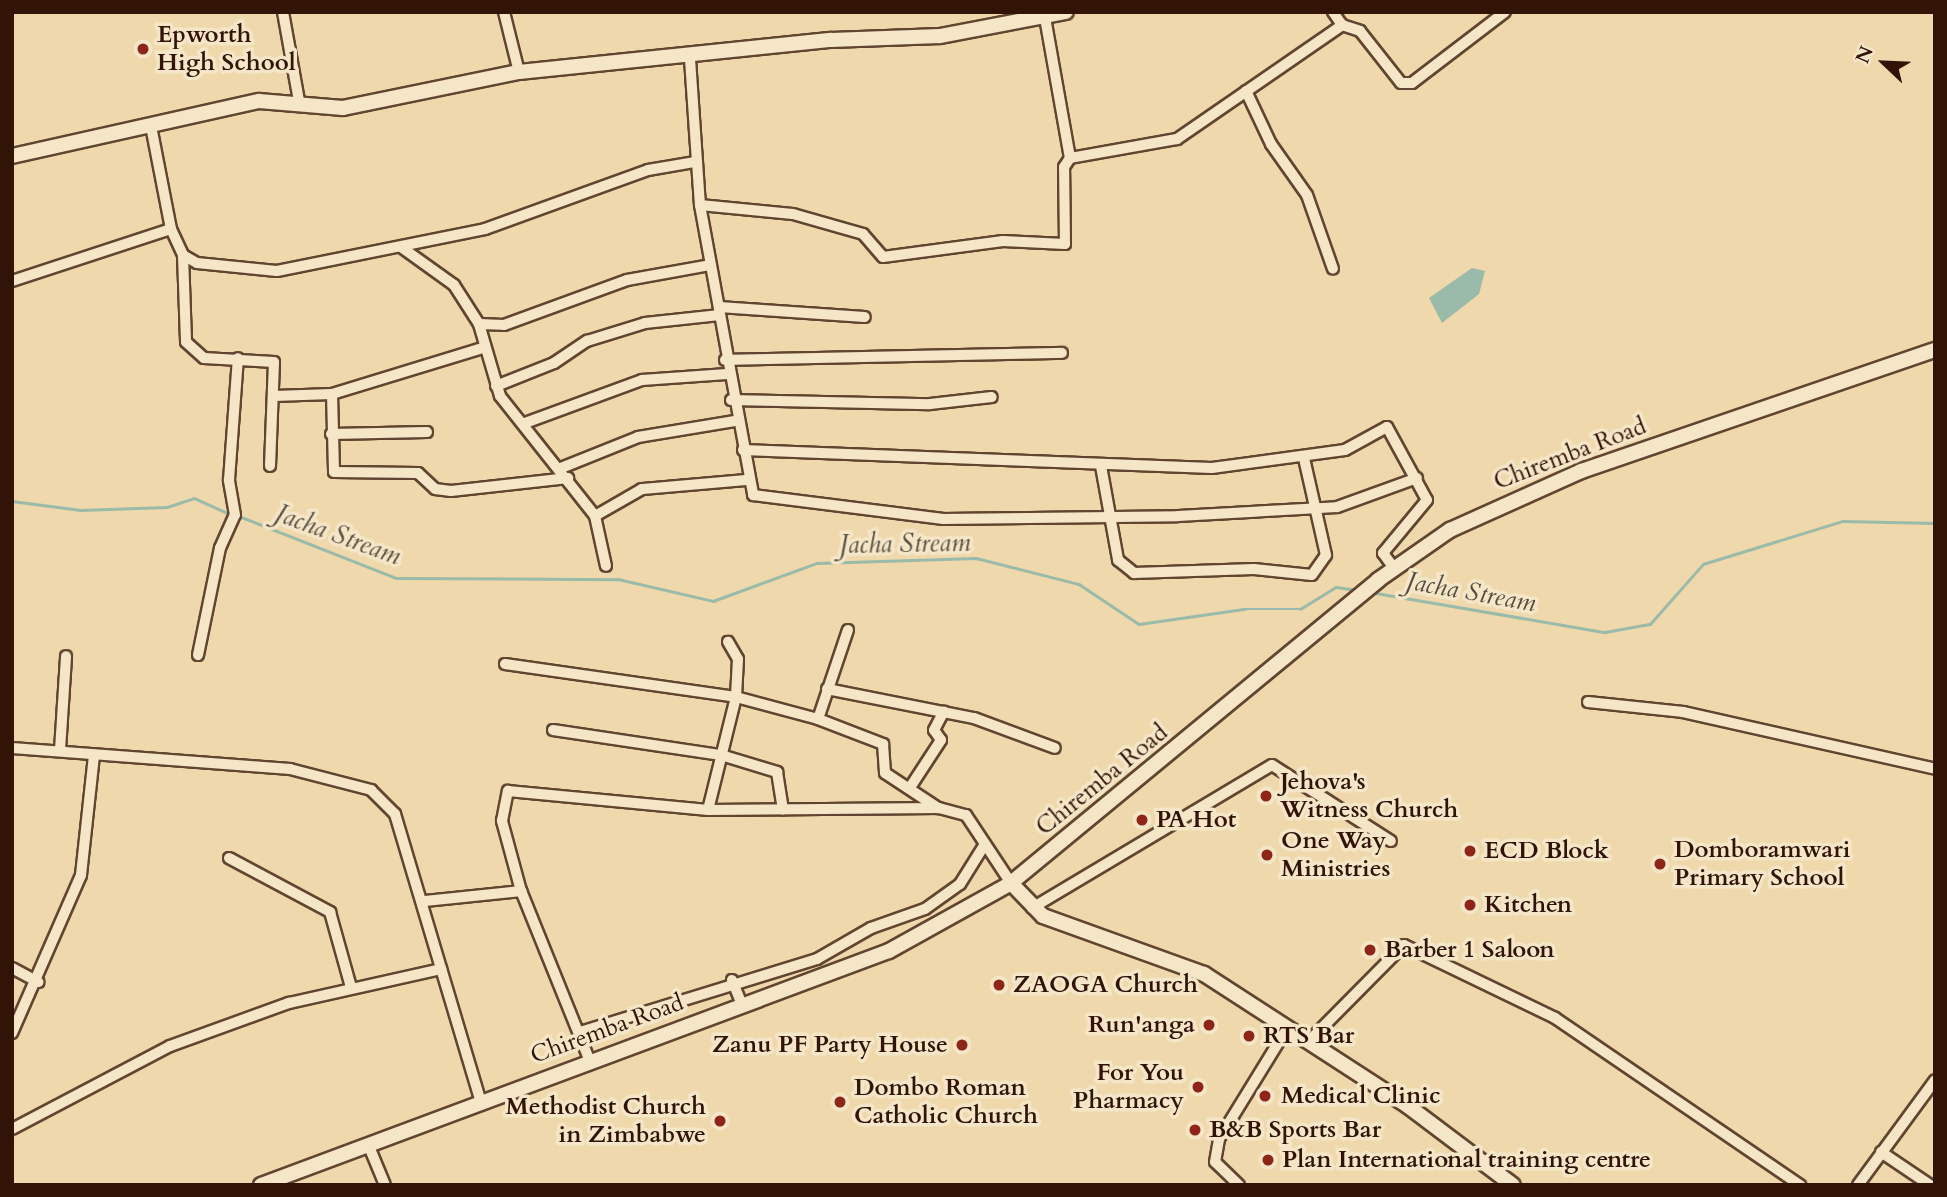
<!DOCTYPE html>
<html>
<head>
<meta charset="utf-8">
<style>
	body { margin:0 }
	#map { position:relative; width:1947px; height:1197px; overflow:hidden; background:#efd8ab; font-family:Cardo,serif }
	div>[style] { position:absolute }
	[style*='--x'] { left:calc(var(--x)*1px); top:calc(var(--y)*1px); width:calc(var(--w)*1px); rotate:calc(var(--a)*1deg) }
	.water>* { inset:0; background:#9abaaa }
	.stream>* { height:2.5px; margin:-1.25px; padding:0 1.25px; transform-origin:1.25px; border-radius:1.25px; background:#9abaaa }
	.roads { filter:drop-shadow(2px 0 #614530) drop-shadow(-2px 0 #614530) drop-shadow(0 2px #614530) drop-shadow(0 -2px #614530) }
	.street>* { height:10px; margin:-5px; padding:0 5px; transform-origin:5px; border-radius:5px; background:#f5e6c8 }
	.secondary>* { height:14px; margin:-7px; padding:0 7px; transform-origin:7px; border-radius:7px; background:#f5e6c8 }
	.dots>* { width:19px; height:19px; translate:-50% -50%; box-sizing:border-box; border:4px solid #f5e6c8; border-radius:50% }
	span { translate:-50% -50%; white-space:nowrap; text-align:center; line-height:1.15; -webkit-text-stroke:7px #f5e6c8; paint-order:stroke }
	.poi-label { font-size:24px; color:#321407; font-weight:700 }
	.left { translate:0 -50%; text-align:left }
	.right { translate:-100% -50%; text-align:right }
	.street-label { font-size:24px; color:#321407 }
	.water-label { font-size:26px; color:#564e40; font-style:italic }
	.frame { position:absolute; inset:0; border:14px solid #321407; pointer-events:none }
	.north { position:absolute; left:1849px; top:28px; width:70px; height:70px; -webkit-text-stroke:5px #f5e6c8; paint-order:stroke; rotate:293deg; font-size:19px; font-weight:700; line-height:28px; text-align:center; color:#321407 }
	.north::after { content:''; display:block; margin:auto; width:24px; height:32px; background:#321407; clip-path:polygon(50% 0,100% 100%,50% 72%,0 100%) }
</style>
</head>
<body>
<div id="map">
	<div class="water">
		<i style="clip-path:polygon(1472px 268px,1485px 271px,1479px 294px,1442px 323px,1429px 298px)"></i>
	</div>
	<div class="stream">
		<i style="--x:12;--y:501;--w:69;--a:7.5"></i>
		<i style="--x:80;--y:510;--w:87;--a:-2"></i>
		<i style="--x:167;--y:507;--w:28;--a:-18"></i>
		<i style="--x:194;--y:498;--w:42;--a:24.1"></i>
		<i style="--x:239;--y:516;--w:169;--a:21.5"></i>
		<i style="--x:396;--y:578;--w:222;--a:0.3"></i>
		<i style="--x:618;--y:579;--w:98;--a:13"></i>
		<i style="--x:713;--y:601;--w:111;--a:-20.1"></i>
		<i style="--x:817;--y:563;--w:159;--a:-1.8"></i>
		<i style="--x:976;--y:558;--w:106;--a:14.2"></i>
		<i style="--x:1079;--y:584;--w:72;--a:33.7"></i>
		<i style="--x:1139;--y:624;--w:107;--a:-8.1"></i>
		<i style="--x:1245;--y:609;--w:55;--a:0"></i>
		<i style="--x:1300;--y:609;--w:42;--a:-31.4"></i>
		<i style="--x:1336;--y:587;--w:21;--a:8"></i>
		<i style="--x:1370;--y:592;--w:238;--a:9.7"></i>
		<i style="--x:1605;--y:632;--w:46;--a:-10.1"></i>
		<i style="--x:1650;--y:624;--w:80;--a:-48.5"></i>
		<i style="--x:1703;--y:564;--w:146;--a:-17.1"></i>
		<i style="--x:1843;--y:521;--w:92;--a:1.2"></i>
	</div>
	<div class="roads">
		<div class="street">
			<i style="--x:283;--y:12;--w:90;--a:79.8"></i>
			<i style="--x:504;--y:12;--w:62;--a:76"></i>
			<i style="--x:1333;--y:12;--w:16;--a:55"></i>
			<i style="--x:1342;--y:25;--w:19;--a:18"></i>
			<i style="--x:1360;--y:31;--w:66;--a:51.7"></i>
			<i style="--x:1401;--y:83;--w:11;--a:0"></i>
			<i style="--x:1412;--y:83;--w:117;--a:-37.4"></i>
			<i style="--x:690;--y:59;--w:146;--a:86.1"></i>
			<i style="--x:700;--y:205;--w:295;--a:79.6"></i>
			<i style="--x:753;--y:495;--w:192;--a:7.2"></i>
			<i style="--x:943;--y:519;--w:235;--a:-0.7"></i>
			<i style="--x:1178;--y:516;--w:159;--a:-3.2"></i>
			<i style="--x:1337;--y:507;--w:85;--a:-19.9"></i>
			<i style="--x:1246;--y:91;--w:59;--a:64.7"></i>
			<i style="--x:1271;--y:144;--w:62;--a:54.8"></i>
			<i style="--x:1307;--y:195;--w:78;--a:70.6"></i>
			<i style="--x:1070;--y:158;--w:109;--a:-10.1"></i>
			<i style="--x:1177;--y:139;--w:201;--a:-34.6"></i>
			<i style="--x:700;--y:205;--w:93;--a:5.5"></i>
			<i style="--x:793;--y:214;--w:73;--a:15.9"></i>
			<i style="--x:863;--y:234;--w:30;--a:49"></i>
			<i style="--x:883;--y:257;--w:121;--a:-7.6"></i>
			<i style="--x:1003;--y:241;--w:62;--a:2.8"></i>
			<i style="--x:1065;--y:244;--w:77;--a:-90.7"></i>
			<i style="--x:1064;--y:167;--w:11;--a:-56"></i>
			<i style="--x:1070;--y:158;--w:142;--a:-100.1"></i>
			<i style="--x:171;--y:229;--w:29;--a:65"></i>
			<i style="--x:183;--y:255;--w:16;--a:30"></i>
			<i style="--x:197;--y:263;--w:80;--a:5.7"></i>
			<i style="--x:277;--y:271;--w:212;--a:-11.4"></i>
			<i style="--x:485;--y:229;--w:173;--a:-19.9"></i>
			<i style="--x:648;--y:170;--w:48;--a:-9.7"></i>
			<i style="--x:401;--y:247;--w:65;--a:35.6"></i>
			<i style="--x:454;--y:285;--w:46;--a:57.3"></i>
			<i style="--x:479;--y:324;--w:75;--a:73.7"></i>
			<i style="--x:500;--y:396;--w:153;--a:51.6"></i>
			<i style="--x:595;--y:516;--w:51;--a:77.6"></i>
			<i style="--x:183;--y:255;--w:87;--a:88"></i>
			<i style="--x:186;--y:342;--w:24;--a:42"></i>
			<i style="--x:204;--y:358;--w:70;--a:3.3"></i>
			<i style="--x:274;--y:362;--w:104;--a:92.2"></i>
			<i style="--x:12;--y:281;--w:167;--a:-18.1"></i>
			<i style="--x:171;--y:229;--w:105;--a:-101"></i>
			<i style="--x:719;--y:307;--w:146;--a:3.9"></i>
			<i style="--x:479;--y:324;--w:25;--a:2"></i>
			<i style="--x:504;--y:325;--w:131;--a:-20.1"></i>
			<i style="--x:627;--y:280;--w:84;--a:-10.2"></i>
			<i style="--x:725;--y:360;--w:337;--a:-1.2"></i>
			<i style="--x:496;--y:386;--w:62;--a:-21.6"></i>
			<i style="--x:554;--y:363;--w:40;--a:-34"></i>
			<i style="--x:587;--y:341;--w:61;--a:-17.2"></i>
			<i style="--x:645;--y:323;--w:75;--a:-6.1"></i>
			<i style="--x:332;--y:394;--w:78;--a:88.5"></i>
			<i style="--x:334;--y:472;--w:84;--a:0.7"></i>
			<i style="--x:418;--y:473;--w:23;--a:43"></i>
			<i style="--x:435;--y:489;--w:16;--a:7"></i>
			<i style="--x:451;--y:491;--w:118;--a:-6.3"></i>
			<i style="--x:274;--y:396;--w:58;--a:-2"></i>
			<i style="--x:332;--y:394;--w:157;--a:-17"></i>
			<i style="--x:731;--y:400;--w:199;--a:1.2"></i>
			<i style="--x:930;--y:404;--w:62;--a:-6.4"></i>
			<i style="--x:525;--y:423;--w:125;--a:-20.2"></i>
			<i style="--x:642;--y:380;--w:85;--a:-4"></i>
			<i style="--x:331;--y:434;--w:96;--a:-1.2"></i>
			<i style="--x:743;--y:450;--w:469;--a:2.2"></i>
			<i style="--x:1212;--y:468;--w:134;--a:-7.7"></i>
			<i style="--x:1345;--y:450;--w:48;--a:-28.7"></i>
			<i style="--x:1387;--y:427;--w:83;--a:61.3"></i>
			<i style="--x:1427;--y:500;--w:69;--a:129.7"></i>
			<i style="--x:1383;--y:553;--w:19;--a:54"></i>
			<i style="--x:1101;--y:466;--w:96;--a:79.7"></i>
			<i style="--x:1118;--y:560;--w:21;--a:39"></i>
			<i style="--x:1134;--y:573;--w:120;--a:-1.9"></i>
			<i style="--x:1254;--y:569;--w:58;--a:5.9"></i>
			<i style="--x:1312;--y:575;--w:24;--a:-55"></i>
			<i style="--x:1326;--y:555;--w:99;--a:-102.8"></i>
			<i style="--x:561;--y:468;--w:83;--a:-21.9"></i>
			<i style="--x:638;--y:437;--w:98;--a:-9.4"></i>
			<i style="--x:595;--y:516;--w:54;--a:-29.9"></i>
			<i style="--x:642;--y:489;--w:105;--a:-4.9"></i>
			<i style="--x:198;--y:655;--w:109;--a:-78.4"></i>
			<i style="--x:220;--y:548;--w:36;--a:-66"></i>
			<i style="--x:235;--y:515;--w:36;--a:-100"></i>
			<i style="--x:229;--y:480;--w:122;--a:-85.8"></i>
			<i style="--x:505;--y:664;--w:233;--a:8.1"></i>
			<i style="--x:736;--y:697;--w:85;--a:15"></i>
			<i style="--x:818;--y:719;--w:70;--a:21"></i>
			<i style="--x:883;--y:744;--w:29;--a:86"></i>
			<i style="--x:885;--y:773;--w:64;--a:33.4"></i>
			<i style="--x:827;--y:689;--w:150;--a:11.2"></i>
			<i style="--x:974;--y:718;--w:86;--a:20.3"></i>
			<i style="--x:1588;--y:702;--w:96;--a:6"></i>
			<i style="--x:1683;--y:712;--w:258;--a:12.7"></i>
			<i style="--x:818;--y:719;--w:94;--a:-71.4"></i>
			<i style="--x:553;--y:730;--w:170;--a:8.5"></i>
			<i style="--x:721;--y:755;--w:59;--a:16.9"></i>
			<i style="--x:777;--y:772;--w:38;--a:81"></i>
			<i style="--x:12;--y:748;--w:279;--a:4.3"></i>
			<i style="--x:290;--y:769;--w:84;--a:14.5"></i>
			<i style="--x:371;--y:790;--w:34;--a:45"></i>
			<i style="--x:395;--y:814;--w:297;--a:73.4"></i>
			<i style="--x:60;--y:750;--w:94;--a:-86.3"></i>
			<i style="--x:911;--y:786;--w:55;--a:-56.9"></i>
			<i style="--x:941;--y:740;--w:12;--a:-125"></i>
			<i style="--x:934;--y:730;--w:21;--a:-62"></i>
			<i style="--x:708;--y:810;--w:116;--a:-76.1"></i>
			<i style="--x:736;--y:697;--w:38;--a:-87"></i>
			<i style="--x:738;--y:659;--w:20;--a:-120"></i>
			<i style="--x:229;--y:858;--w:115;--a:28.1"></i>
			<i style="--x:330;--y:912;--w:78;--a:74.4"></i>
			<i style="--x:425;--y:901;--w:97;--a:-5.9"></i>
			<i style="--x:1032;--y:908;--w:279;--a:-30.8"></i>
			<i style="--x:1272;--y:765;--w:141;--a:32.6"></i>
			<i style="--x:12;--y:968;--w:30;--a:28"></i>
			<i style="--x:732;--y:980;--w:27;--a:68"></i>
			<i style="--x:580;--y:1032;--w:248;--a:-17.1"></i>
			<i style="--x:817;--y:959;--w:62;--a:-29.9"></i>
			<i style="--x:871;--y:928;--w:57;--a:-19.4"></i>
			<i style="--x:925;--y:909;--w:43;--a:-35.5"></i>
			<i style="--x:960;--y:884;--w:47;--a:-58"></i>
			<i style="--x:12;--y:1033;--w:172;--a:-66.4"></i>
			<i style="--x:81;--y:875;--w:121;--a:-83.8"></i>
			<i style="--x:1309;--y:1041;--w:135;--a:-45.3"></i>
			<i style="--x:1404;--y:945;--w:168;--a:25.8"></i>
			<i style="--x:1555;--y:1018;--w:297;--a:34.3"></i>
			<i style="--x:589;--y:1059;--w:181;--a:-112"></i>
			<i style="--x:521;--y:891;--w:73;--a:-105.2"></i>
			<i style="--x:502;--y:821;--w:31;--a:-79"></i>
			<i style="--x:508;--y:791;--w:201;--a:5.4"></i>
			<i style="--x:708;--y:810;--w:231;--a:-0.5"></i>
			<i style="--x:939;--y:808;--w:28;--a:15"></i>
			<i style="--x:966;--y:815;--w:82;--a:56.5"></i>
			<i style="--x:12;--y:1129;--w:178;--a:-27.7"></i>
			<i style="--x:170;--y:1046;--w:127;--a:-19.9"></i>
			<i style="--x:289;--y:1003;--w:156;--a:-12.6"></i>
			<i style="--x:368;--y:1144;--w:44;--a:67.5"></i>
			<i style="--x:1881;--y:1152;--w:59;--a:34"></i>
			<i style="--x:1239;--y:1185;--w:33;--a:-136"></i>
			<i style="--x:1215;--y:1162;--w:23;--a:-80"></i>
			<i style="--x:1219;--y:1139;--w:132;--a:-58.4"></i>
			<i style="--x:1858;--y:1185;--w:130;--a:-53.7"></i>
		</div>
		<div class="secondary">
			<i style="--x:12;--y:156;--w:253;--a:-12.6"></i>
			<i style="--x:259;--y:101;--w:84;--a:4.8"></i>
			<i style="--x:343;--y:108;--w:180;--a:-11.6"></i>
			<i style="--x:519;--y:72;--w:314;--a:-5.9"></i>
			<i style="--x:831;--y:40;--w:109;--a:-2.1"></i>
			<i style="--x:940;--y:36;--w:128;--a:-10.8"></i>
			<i style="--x:1011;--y:883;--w:46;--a:45.9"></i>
			<i style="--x:1043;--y:916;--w:171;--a:19.8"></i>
			<i style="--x:1204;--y:974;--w:243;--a:32.9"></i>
			<i style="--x:1408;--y:1106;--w:131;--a:37"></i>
			<i style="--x:261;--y:1185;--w:670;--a:-20.44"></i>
			<i style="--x:889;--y:951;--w:140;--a:-29.1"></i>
			<i style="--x:1011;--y:883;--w:476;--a:-39.5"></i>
			<i style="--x:1378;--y:580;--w:88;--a:-34.8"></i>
			<i style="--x:1450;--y:530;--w:144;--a:-24.2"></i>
			<i style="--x:1581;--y:471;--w:374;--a:-18.9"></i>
		</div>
	</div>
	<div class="dots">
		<i style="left:143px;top:49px;background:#8f2418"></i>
		<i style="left:1266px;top:796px;background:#8f2418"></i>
		<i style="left:1142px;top:820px;background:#8f2418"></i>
		<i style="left:1470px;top:851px;background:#8f2418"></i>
		<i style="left:1267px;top:855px;background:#8f2418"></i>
		<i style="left:1660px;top:864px;background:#8f2418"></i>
		<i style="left:1470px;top:905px;background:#8f2418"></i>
		<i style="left:1370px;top:950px;background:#8f2418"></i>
		<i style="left:999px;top:985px;background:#8f2418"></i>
		<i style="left:1209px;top:1025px;background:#8f2418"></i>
		<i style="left:1249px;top:1036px;background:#8f2418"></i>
		<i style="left:962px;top:1045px;background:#8f2418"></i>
		<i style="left:1198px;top:1087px;background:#8f2418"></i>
		<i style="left:1265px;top:1096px;background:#8f2418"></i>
		<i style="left:840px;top:1102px;background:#8f2418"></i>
		<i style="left:720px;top:1121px;background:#8f2418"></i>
		<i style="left:1195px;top:1130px;background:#8f2418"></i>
		<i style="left:1268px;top:1160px;background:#8f2418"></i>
	</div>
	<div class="poi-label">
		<span class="left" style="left:157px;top:49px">Epworth<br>High School</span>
		<span class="left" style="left:1280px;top:796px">Jehova's<br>Witness Church</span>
		<span class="left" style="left:1156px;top:820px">PA Hot</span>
		<span class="left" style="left:1281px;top:855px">One Way<br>Ministries</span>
		<span class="left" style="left:1674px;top:864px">Domboramwari<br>Primary School</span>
		<span class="left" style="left:1484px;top:851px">ECD Block</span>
		<span class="left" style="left:1484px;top:905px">Kitchen</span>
		<span class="left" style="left:1384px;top:950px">Barber 1 Saloon</span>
		<span class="left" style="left:1013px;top:985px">ZAOGA Church</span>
		<span class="right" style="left:1195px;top:1025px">Run'anga</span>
		<span class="left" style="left:1263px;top:1036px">RTS Bar</span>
		<span class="right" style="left:948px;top:1045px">Zanu PF Party House</span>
		<span class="right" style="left:1184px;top:1087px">For You<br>Pharmacy</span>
		<span class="left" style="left:854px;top:1102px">Dombo Roman<br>Catholic Church</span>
		<span class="left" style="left:1281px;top:1096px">Medical Clinic</span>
		<span class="right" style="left:706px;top:1121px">Methodist Church<br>in Zimbabwe</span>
		<span class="left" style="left:1209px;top:1130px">B&amp;B Sports Bar</span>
		<span class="left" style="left:1282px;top:1160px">Plan International training centre</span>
	</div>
	<div class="street-label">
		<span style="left:1570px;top:454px;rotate:-21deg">Chiremba Road</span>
		<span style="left:1102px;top:780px;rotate:-39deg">Chiremba Road</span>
		<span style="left:607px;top:1029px;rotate:-20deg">Chiremba Road</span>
	</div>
	<div class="water-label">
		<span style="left:338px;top:535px;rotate:20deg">Jacha Stream</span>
		<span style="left:905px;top:544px;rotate:-1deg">Jacha Stream</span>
		<span style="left:1471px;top:592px;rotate:10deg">Jacha Stream</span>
	</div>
	<div class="frame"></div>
	<div class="north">N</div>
</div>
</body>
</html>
